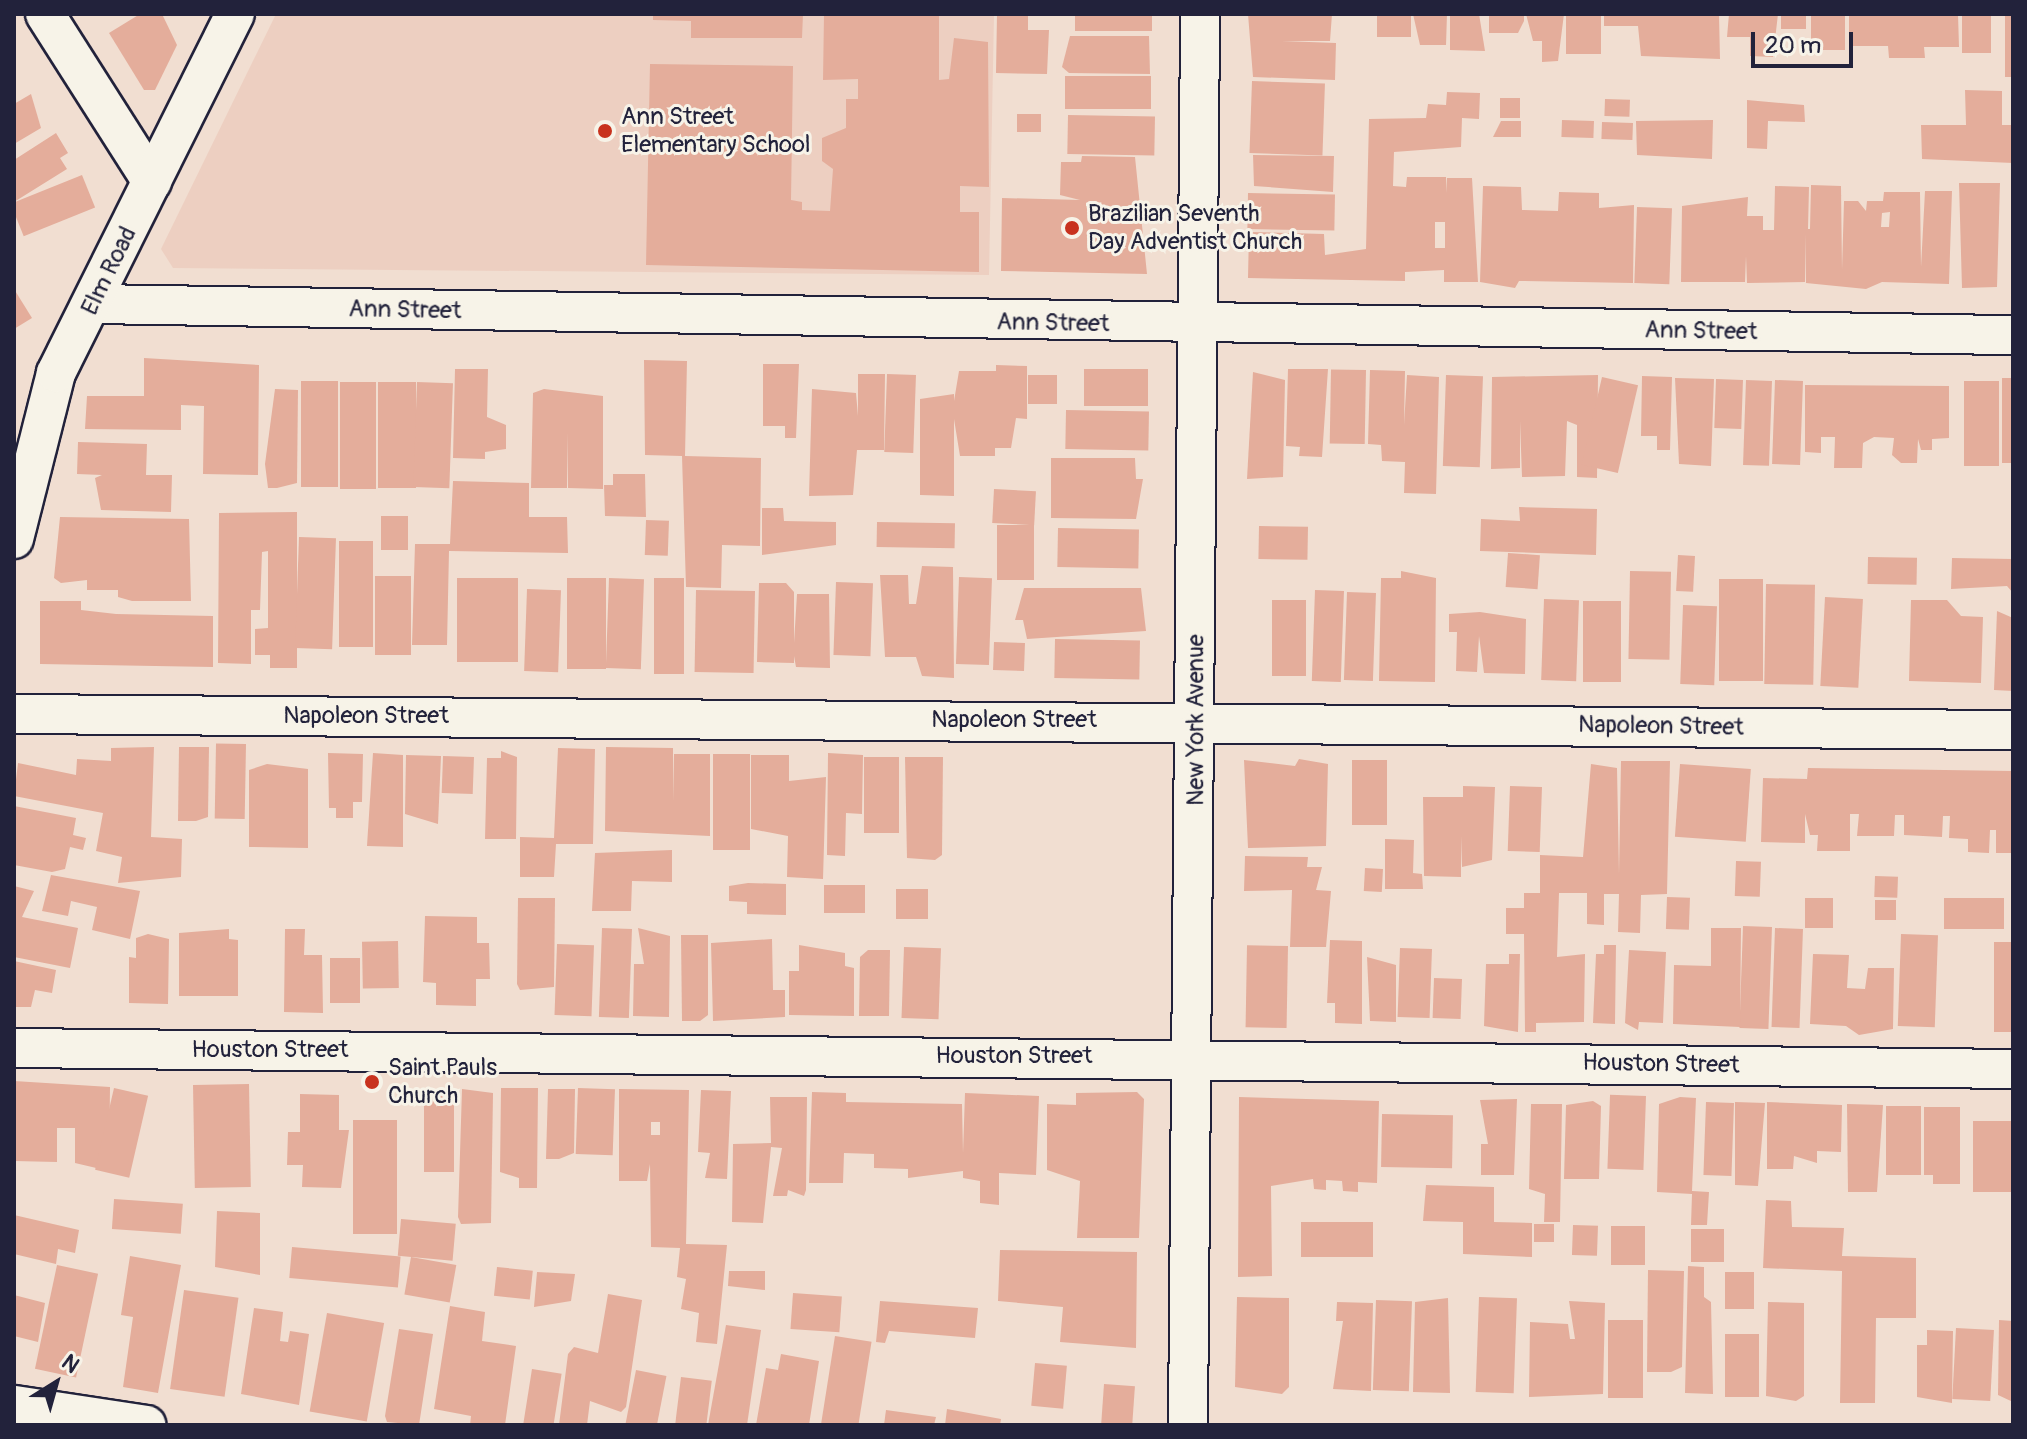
<!DOCTYPE html>
<html>
<head>
<meta charset="utf-8">
<style>
	body { margin:0 }
	#map { position:relative; width:2027px; height:1439px; overflow:hidden; background:#f1ded1; font-family:Pangolin,sans-serif }
	div>[style] { position:absolute }
	[style*='--x'] { left:calc(var(--x)*1px); top:calc(var(--y)*1px); width:calc(var(--w)*1px); rotate:calc(var(--a)*1deg) }
	.built>* { inset:0; background:#edcfc1 }
	.building>* { inset:0; background:#e4ad9b; transform-origin:0 0 }
	.roads { filter:drop-shadow(2px 0 #22223b) drop-shadow(-2px 0 #22223b) drop-shadow(0 2px #22223b) drop-shadow(0 -2px #22223b) }
	.street>* { height:38px; margin:-19px; padding:0 19px; transform-origin:19px; border-radius:19px; background:#f7f3e8 }
	.dots>* { width:22px; height:22px; translate:-50% -50%; box-sizing:border-box; border:4px solid #f7f3e8; border-radius:50% }
	span { translate:-50% -50%; white-space:nowrap; text-align:center; line-height:1.15; -webkit-text-stroke:6px #f7f3e8; paint-order:stroke }
	.poi-label { font-size:24px; color:#22223b }
	.left { translate:0 -50%; text-align:left }
	.street-label { font-size:24px; color:#22223b }
	.frame { position:absolute; inset:0; border:16px solid #22223b; pointer-events:none }
	.north { position:absolute; left:16px; top:1343px; width:80px; height:80px; -webkit-text-stroke:6px #f7f3e8; paint-order:stroke; rotate:37deg; font-size:22px; font-weight:700; line-height:32px; text-align:center; color:#22223b }
	.north::after { content:''; display:block; margin:auto; width:28px; height:36px; background:#22223b; clip-path:polygon(50% 0,100% 100%,50% 72%,0 100%) }
	.scale { position:absolute; left:1751px; top:32px; width:102px; height:36px; box-sizing:border-box; border:4px solid #22223b; border-top:0; padding-left:10px; font-size:24px; line-height:28px; white-space:nowrap; color:#22223b; -webkit-text-stroke:6px #f7f3e8; paint-order:stroke }
</style>
</head>
<body>
<div id="map">
	<div class="built">
		<i style="clip-path:polygon(276px 14px,994px 14px,989px 275px,173px 268px,161px 249px)"></i>
	</div>
	<div class="building">
		<i style="clip-path:polygon(140px 14px,162px 14px,177px 45px,155px 90px,144px 90px,109px 33px)"></i>
		<i style="clip-path:polygon(653px 14px,803px 14px,802px 38px,691px 38px,691px 21px,653px 20px)"></i>
		<i style="clip-path:polygon(824px 14px,939px 14px,939px 80px,949px 79px,954px 38px,988px 42px,989px 187px,960px 186px,960px 212px,979px 212px,979px 272px,646px 265px,650px 64px,793px 66px,791px 200px,802px 202px,802px 210px,830px 211px,833px 169px,822px 161px,822px 138px,846px 128px,846px 99px,858px 99px,858px 79px,823px 80px)"></i>
		<i style="clip-path:polygon(997px 14px,1028px 14px,1028px 30px,1049px 30px,1047px 74px,996px 73px)"></i>
		<i style="left:1075px;top:14px;width:77px;height:17px"></i>
		<i style="clip-path:polygon(1248px 14px,1332px 14px,1330px 41px,1282px 41px,1336px 43px,1335px 80px,1253px 77px)"></i>
		<i style="left:1377px;top:14px;width:34px;height:23px"></i>
		<i style="clip-path:polygon(1413px 14px,1447px 14px,1446px 45px,1420px 45px)"></i>
		<i style="clip-path:polygon(1450px 14px,1479px 14px,1485px 51px,1450px 50px)"></i>
		<i style="clip-path:polygon(1489px 14px,1524px 14px,1524px 21px,1518px 33px,1489px 33px)"></i>
		<i style="clip-path:polygon(1526px 14px,1564px 14px,1558px 61px,1542px 62px,1542px 41px,1533px 41px)"></i>
		<i style="left:1566px;top:14px;width:35px;height:40px"></i>
		<i style="clip-path:polygon(1604px 14px,1719px 14px,1720px 59px,1641px 56px,1638px 26px,1604px 26px)"></i>
		<i style="clip-path:polygon(1729px 14px,1778px 14px,1773px 57px,1750px 56px,1750px 37px,1727px 37px)"></i>
		<i style="left:1781px;top:14px;width:25px;height:15px"></i>
		<i style="left:1811px;top:14px;width:34px;height:36px"></i>
		<i style="clip-path:polygon(1849px 14px,1958px 14px,1959px 47px,1924px 47px,1925px 58px,1889px 58px,1888px 46px,1849px 46px)"></i>
		<i style="left:1962px;top:14px;width:29px;height:39px"></i>
		<i style="left:2005px;top:14px;width:8px;height:63px"></i>
		<i style="clip-path:polygon(1070px 36px,1149px 36px,1150px 74px,1069px 73px,1062px 67px)"></i>
		<i style="left:1065px;top:76px;width:86px;height:33px"></i>
		<i style="left:1252px;top:81px;width:73px;height:72px;rotate:2deg"></i>
		<i style="clip-path:polygon(1965px 90px,2002px 91px,2002px 125px,2013px 125px,2013px 163px,1922px 159px,1921px 125px,1966px 125px)"></i>
		<i style="clip-path:polygon(evenodd,1447px 92px,1480px 93px,1479px 119px,1462px 118px,1461px 147px,1394px 152px,1393px 186px,1406px 187px,1407px 177px,1446px 177px,1447px 193px,1447px 178px,1472px 178px,1478px 282px,1444px 282px,1444px 270px,1405px 272px,1405px 281px,1248px 278px,1249px 232px,1324px 234px,1325px 255px,1366px 249px,1369px 119px,1426px 118px,1428px 104px,1446px 105px,1447px 92px,1435px 222px,1445px 222px,1445px 248px,1435px 248px,1435px 222px)"></i>
		<i style="clip-path:polygon(31px 94px,41px 128px,14px 144px,14px 104px)"></i>
		<i style="left:1500px;top:98px;width:20px;height:20px"></i>
		<i style="left:1605px;top:99px;width:25px;height:17px;rotate:2deg"></i>
		<i style="clip-path:polygon(1747px 100px,1804px 105px,1805px 122px,1768px 121px,1767px 149px,1747px 148px)"></i>
		<i style="left:1017px;top:114px;width:24px;height:18px"></i>
		<i style="left:1068px;top:115px;width:87px;height:39px;rotate:1deg"></i>
		<i style="left:1562px;top:120px;width:32px;height:17px;rotate:2deg"></i>
		<i style="clip-path:polygon(1713px 120px,1712px 159px,1637px 155px,1636px 121px)"></i>
		<i style="clip-path:polygon(1501px 121px,1521px 121px,1521px 137px,1493px 137px)"></i>
		<i style="left:1602px;top:122px;width:31px;height:17px;rotate:2deg"></i>
		<i style="clip-path:polygon(56px 133px,68px 153px,60px 158px,67px 169px,14px 202px,14px 160px)"></i>
		<i style="clip-path:polygon(1253px 155px,1334px 156px,1333px 192px,1254px 186px)"></i>
		<i style="clip-path:polygon(1082px 156px,1135px 157px,1147px 274px,1001px 271px,1002px 198px,1080px 200px,1060px 195px,1061px 162px,1081px 162px)"></i>
		<i style="left:82px;top:175px;width:35px;height:77px;rotate:68deg"></i>
		<i style="clip-path:polygon(1959px 183px,2000px 183px,1997px 287px,1962px 288px)"></i>
		<i style="clip-path:polygon(evenodd,1811px 185px,1841px 186px,1842px 270px,1844px 201px,1858px 201px,1866px 211px,1867px 201px,1883px 201px,1884px 192px,1920px 192px,1921px 267px,1925px 191px,1952px 191px,1949px 284px,1882px 282px,1866px 289px,1806px 283px,1805px 234px,1805px 282px,1747px 283px,1746px 256px,1745px 282px,1681px 282px,1682px 206px,1748px 197px,1747px 216px,1763px 216px,1763px 230px,1774px 230px,1775px 186px,1809px 187px,1808px 229px,1810px 229px,1811px 185px,1890px 212px,1889px 227px,1881px 227px,1882px 213px,1890px 212px)"></i>
		<i style="clip-path:polygon(1483px 186px,1521px 187px,1522px 210px,1558px 211px,1559px 192px,1599px 193px,1599px 208px,1634px 205px,1633px 283px,1519px 281px,1515px 288px,1480px 282px)"></i>
		<i style="left:1248px;top:193px;width:87px;height:36px;rotate:1deg"></i>
		<i style="left:1637px;top:207px;width:35px;height:76px;rotate:2deg"></i>
		<i style="clip-path:polygon(14px 289px,32px 318px,14px 329px)"></i>
		<i style="clip-path:polygon(144px 358px,259px 365px,258px 475px,203px 474px,204px 406px,181px 405px,181px 430px,85px 429px,87px 396px,144px 396px)"></i>
		<i style="clip-path:polygon(644px 360px,687px 361px,685px 456px,761px 458px,760px 546px,722px 545px,721px 588px,686px 587px,682px 456px,645px 455px)"></i>
		<i style="clip-path:polygon(763px 364px,799px 364px,796px 438px,785px 438px,785px 426px,763px 426px)"></i>
		<i style="clip-path:polygon(996px 365px,1027px 366px,1027px 419px,1016px 418px,1011px 448px,995px 448px,995px 456px,960px 456px,954px 419px,954px 496px,920px 495px,920px 399px,954px 394px,954px 401px,959px 371px,996px 371px)"></i>
		<i style="clip-path:polygon(455px 369px,488px 369px,487px 417px,506px 425px,506px 449px,485px 452px,485px 459px,453px 458px)"></i>
		<i style="left:1084px;top:369px;width:64px;height:37px"></i>
		<i style="clip-path:polygon(1288px 369px,1328px 369px,1322px 457px,1299px 456px,1300px 447px,1286px 446px)"></i>
		<i style="left:1366px;top:370px;width:74px;height:35px;rotate:91deg"></i>
		<i style="clip-path:polygon(1370px 370px,1405px 371px,1404px 425px,1407px 375px,1439px 377px,1436px 494px,1404px 493px,1405px 462px,1382px 461px,1381px 445px,1368px 444px)"></i>
		<i style="clip-path:polygon(1253px 372px,1285px 380px,1283px 477px,1247px 479px)"></i>
		<i style="clip-path:polygon(858px 374px,885px 374px,884px 450px,857px 450px,853px 495px,809px 496px,812px 389px,856px 393px,858px 416px)"></i>
		<i style="left:887px;top:374px;width:29px;height:78px;rotate:2deg"></i>
		<i style="left:1028px;top:375px;width:29px;height:29px"></i>
		<i style="left:1446px;top:375px;width:37px;height:91px;rotate:2deg"></i>
		<i style="clip-path:polygon(1598px 375px,1597px 478px,1577px 477px,1577px 425px,1567px 421px,1565px 476px,1522px 477px,1520px 421px,1520px 468px,1491px 469px,1492px 377px)"></i>
		<i style="clip-path:polygon(1642px 376px,1672px 377px,1670px 450px,1657px 450px,1657px 436px,1641px 436px)"></i>
		<i style="left:1602px;top:377px;width:37px;height:90px;rotate:13deg"></i>
		<i style="clip-path:polygon(1675px 378px,1714px 379px,1711px 466px,1679px 464px)"></i>
		<i style="left:2002px;top:378px;width:11px;height:85px"></i>
		<i style="left:1716px;top:379px;width:27px;height:49px;rotate:2deg"></i>
		<i style="left:1746px;top:380px;width:26px;height:85px;rotate:2deg"></i>
		<i style="left:1775px;top:380px;width:28px;height:84px;rotate:2deg"></i>
		<i style="left:301px;top:381px;width:37px;height:106px"></i>
		<i style="left:1999px;top:381px;width:85px;height:35px;rotate:90deg"></i>
		<i style="left:340px;top:382px;width:36px;height:107px"></i>
		<i style="left:378px;top:382px;width:38px;height:106px"></i>
		<i style="left:417px;top:382px;width:36px;height:105px;rotate:2deg"></i>
		<i style="clip-path:polygon(1805px 385px,1949px 386px,1949px 438px,1932px 439px,1932px 450px,1921px 450px,1918px 439px,1917px 463px,1901px 463px,1892px 455px,1894px 438px,1874px 437px,1863px 443px,1862px 468px,1834px 468px,1835px 437px,1821px 437px,1821px 453px,1805px 452px)"></i>
		<i style="clip-path:polygon(275px 389px,298px 390px,297px 483px,277px 488px,268px 488px,265px 464px)"></i>
		<i style="clip-path:polygon(544px 389px,603px 396px,603px 489px,568px 488px,568px 432px,567px 488px,531px 488px,533px 393px)"></i>
		<i style="left:1066px;top:410px;width:83px;height:39px;rotate:1deg"></i>
		<i style="clip-path:polygon(78px 442px,147px 444px,146px 475px,172px 475px,171px 512px,101px 510px,95px 478px,102px 475px,77px 474px)"></i>
		<i style="clip-path:polygon(1051px 458px,1135px 458px,1136px 479px,1143px 479px,1136px 519px,1051px 518px)"></i>
		<i style="clip-path:polygon(613px 474px,645px 474px,646px 517px,605px 516px,604px 485px,613px 485px)"></i>
		<i style="clip-path:polygon(453px 481px,529px 483px,529px 517px,567px 517px,568px 553px,449px 551px,447px 645px,412px 645px,415px 544px,450px 544px)"></i>
		<i style="left:994px;top:489px;width:42px;height:34px;rotate:3deg"></i>
		<i style="clip-path:polygon(1519px 507px,1597px 509px,1596px 555px,1480px 551px,1481px 519px,1520px 521px)"></i>
		<i style="clip-path:polygon(762px 508px,783px 508px,784px 521px,836px 522px,836px 545px,762px 555px)"></i>
		<i style="clip-path:polygon(297px 512px,297px 668px,270px 668px,270px 655px,255px 655px,255px 629px,268px 628px,268px 551px,262px 552px,260px 610px,251px 610px,251px 664px,218px 663px,219px 513px)"></i>
		<i style="left:381px;top:516px;width:27px;height:34px"></i>
		<i style="clip-path:polygon(60px 517px,189px 519px,191px 601px,132px 601px,118px 597px,118px 590px,87px 590px,87px 580px,61px 583px,54px 578px)"></i>
		<i style="left:646px;top:520px;width:23px;height:35px;rotate:2deg"></i>
		<i style="left:877px;top:522px;width:78px;height:25px;rotate:1deg"></i>
		<i style="left:997px;top:525px;width:37px;height:55px"></i>
		<i style="left:1259px;top:526px;width:49px;height:33px;rotate:1deg"></i>
		<i style="left:1058px;top:528px;width:81px;height:39px;rotate:1deg"></i>
		<i style="left:299px;top:537px;width:37px;height:111px;rotate:2deg"></i>
		<i style="left:339px;top:541px;width:34px;height:106px"></i>
		<i style="left:1508px;top:553px;width:32px;height:34px;rotate:4deg"></i>
		<i style="left:1678px;top:555px;width:17px;height:36px;rotate:3deg"></i>
		<i style="left:1868px;top:557px;width:49px;height:27px;rotate:1deg"></i>
		<i style="clip-path:polygon(1952px 558px,2013px 559px,2013px 593px,2007px 586px,1951px 589px)"></i>
		<i style="clip-path:polygon(922px 566px,953px 567px,954px 678px,922px 676px,916px 657px,885px 657px,880px 575px,908px 575px,909px 604px,916px 604px)"></i>
		<i style="clip-path:polygon(1401px 571px,1436px 578px,1435px 682px,1379px 681px,1381px 578px,1401px 578px)"></i>
		<i style="left:1630px;top:571px;width:41px;height:88px;rotate:1deg"></i>
		<i style="left:375px;top:576px;width:36px;height:79px"></i>
		<i style="left:959px;top:577px;width:33px;height:87px;rotate:2deg"></i>
		<i style="left:457px;top:578px;width:61px;height:84px"></i>
		<i style="left:567px;top:578px;width:39px;height:91px"></i>
		<i style="left:609px;top:578px;width:35px;height:90px;rotate:2deg"></i>
		<i style="left:654px;top:578px;width:30px;height:96px"></i>
		<i style="left:1719px;top:579px;width:44px;height:102px"></i>
		<i style="left:836px;top:582px;width:37px;height:73px;rotate:2deg"></i>
		<i style="clip-path:polygon(759px 583px,786px 583px,794px 592px,794px 643px,797px 594px,829px 594px,830px 668px,796px 667px,794px 656px,794px 663px,757px 662px)"></i>
		<i style="left:1766px;top:584px;width:49px;height:100px;rotate:1deg"></i>
		<i style="clip-path:polygon(1024px 588px,1141px 588px,1146px 631px,1027px 639px,1023px 620px,1015px 620px)"></i>
		<i style="left:527px;top:589px;width:34px;height:82px;rotate:2deg"></i>
		<i style="left:696px;top:590px;width:59px;height:82px;rotate:1deg"></i>
		<i style="left:1315px;top:590px;width:29px;height:91px;rotate:2deg"></i>
		<i style="left:1347px;top:592px;width:29px;height:88px;rotate:2deg"></i>
		<i style="left:1825px;top:597px;width:38px;height:89px;rotate:3deg"></i>
		<i style="left:1544px;top:599px;width:35px;height:81px;rotate:2deg"></i>
		<i style="left:1272px;top:600px;width:34px;height:76px"></i>
		<i style="clip-path:polygon(1911px 600px,1947px 600px,1961px 616px,1983px 617px,1981px 683px,1909px 681px)"></i>
		<i style="clip-path:polygon(40px 601px,81px 601px,81px 610px,116px 614px,213px 616px,213px 667px,40px 664px)"></i>
		<i style="left:1583px;top:601px;width:38px;height:81px"></i>
		<i style="left:1683px;top:605px;width:34px;height:79px;rotate:2deg"></i>
		<i style="clip-path:polygon(1997px 611px,2013px 618px,2013px 691px,1994px 690px)"></i>
		<i style="clip-path:polygon(1480px 612px,1526px 619px,1525px 674px,1484px 673px,1479px 636px,1477px 672px,1456px 671px,1457px 632px,1449px 632px,1449px 614px)"></i>
		<i style="left:1055px;top:639px;width:85px;height:39px;rotate:1deg"></i>
		<i style="left:994px;top:642px;width:31px;height:28px;rotate:2deg"></i>
		<i style="left:246px;top:744px;width:75px;height:30px;rotate:91deg"></i>
		<i style="clip-path:polygon(154px 747px,151px 837px,182px 839px,181px 877px,118px 883px,122px 857px,96px 851px,103px 813px,14px 796px,18px 763px,76px 775px,77px 759px,111px 761px,111px 748px)"></i>
		<i style="clip-path:polygon(179px 747px,209px 747px,208px 817px,196px 821px,178px 821px)"></i>
		<i style="clip-path:polygon(606px 747px,673px 748px,673px 802px,674px 754px,710px 754px,710px 836px,605px 831px)"></i>
		<i style="clip-path:polygon(558px 748px,595px 749px,593px 844px,556px 844px,554px 877px,520px 877px,520px 837px,554px 838px)"></i>
		<i style="clip-path:polygon(501px 751px,517px 757px,516px 839px,485px 839px,487px 758px,501px 758px)"></i>
		<i style="clip-path:polygon(328px 753px,363px 754px,362px 802px,353px 802px,353px 818px,336px 818px,336px 808px,329px 808px)"></i>
		<i style="clip-path:polygon(373px 753px,403px 755px,403px 847px,367px 846px)"></i>
		<i style="clip-path:polygon(828px 753px,863px 755px,862px 814px,846px 813px,845px 856px,827px 855px)"></i>
		<i style="left:713px;top:754px;width:37px;height:96px"></i>
		<i style="clip-path:polygon(406px 755px,441px 756px,438px 824px,405px 814px)"></i>
		<i style="clip-path:polygon(751px 755px,789px 755px,789px 781px,826px 777px,823px 879px,787px 877px,788px 836px,751px 829px)"></i>
		<i style="left:443px;top:756px;width:31px;height:37px;rotate:2deg"></i>
		<i style="left:864px;top:757px;width:35px;height:76px"></i>
		<i style="clip-path:polygon(905px 757px,943px 757px,942px 855px,935px 860px,907px 858px)"></i>
		<i style="clip-path:polygon(1299px 759px,1328px 764px,1326px 846px,1248px 848px,1244px 760px,1295px 766px)"></i>
		<i style="left:1352px;top:760px;width:35px;height:65px"></i>
		<i style="clip-path:polygon(1621px 761px,1670px 761px,1667px 894px,1641px 895px,1640px 933px,1618px 932px,1619px 894px,1604px 894px,1604px 925px,1587px 924px,1587px 893px,1559px 893px,1557px 957px,1585px 954px,1584px 1022px,1536px 1023px,1536px 1032px,1525px 1032px,1524px 934px,1506px 934px,1506px 908px,1524px 908px,1524px 893px,1540px 893px,1540px 855px,1583px 857px,1591px 764px,1617px 768px,1619px 874px)"></i>
		<i style="clip-path:polygon(267px 764px,308px 769px,308px 848px,249px 847px,249px 770px)"></i>
		<i style="left:1680px;top:764px;width:71px;height:73px;rotate:4deg"></i>
		<i style="clip-path:polygon(1808px 768px,2013px 771px,2013px 853px,1996px 853px,1996px 830px,1990px 830px,1989px 853px,1968px 852px,1968px 839px,1949px 838px,1950px 816px,1943px 816px,1942px 837px,1904px 835px,1904px 815px,1895px 815px,1894px 836px,1857px 836px,1859px 814px,1850px 814px,1850px 851px,1817px 851px,1818px 835px,1810px 835px,1805px 814px,1805px 843px,1761px 842px,1763px 778px,1807px 779px)"></i>
		<i style="clip-path:polygon(1463px 786px,1495px 787px,1492px 860px,1462px 867px,1461px 836px,1461px 877px,1424px 876px,1423px 797px,1463px 797px)"></i>
		<i style="left:1510px;top:786px;width:32px;height:65px;rotate:2deg"></i>
		<i style="clip-path:polygon(14px 806px,76px 818px,73px 835px,86px 838px,83px 850px,70px 847px,65px 869px,52px 872px,14px 865px)"></i>
		<i style="clip-path:polygon(1385px 839px,1414px 840px,1413px 873px,1422px 874px,1423px 889px,1385px 889px)"></i>
		<i style="clip-path:polygon(672px 850px,672px 882px,632px 881px,631px 911px,592px 911px,595px 853px)"></i>
		<i style="clip-path:polygon(1245px 856px,1308px 857px,1307px 867px,1322px 867px,1316px 890px,1331px 891px,1326px 947px,1290px 947px,1292px 890px,1244px 891px)"></i>
		<i style="left:1736px;top:861px;width:25px;height:35px;rotate:2deg"></i>
		<i style="left:1365px;top:868px;width:18px;height:23px;rotate:3deg"></i>
		<i style="clip-path:polygon(51px 875px,140px 891px,130px 939px,92px 930px,97px 907px,71px 901px,68px 916px,42px 911px)"></i>
		<i style="left:1875px;top:876px;width:23px;height:21px;rotate:2deg"></i>
		<i style="clip-path:polygon(748px 883px,786px 884px,786px 915px,747px 914px,747px 902px,729px 901px,729px 886px)"></i>
		<i style="left:824px;top:885px;width:41px;height:28px"></i>
		<i style="clip-path:polygon(14px 886px,34px 891px,22px 917px,78px 928px,70px 968px,14px 957px)"></i>
		<i style="left:896px;top:889px;width:32px;height:30px"></i>
		<i style="left:1667px;top:897px;width:23px;height:32px;rotate:2deg"></i>
		<i style="clip-path:polygon(518px 898px,555px 898px,554px 987px,520px 990px,517px 984px)"></i>
		<i style="left:1805px;top:898px;width:28px;height:30px"></i>
		<i style="left:1944px;top:898px;width:60px;height:31px"></i>
		<i style="left:1875px;top:900px;width:21px;height:20px"></i>
		<i style="clip-path:polygon(425px 916px,477px 917px,477px 943px,489px 943px,490px 979px,476px 979px,476px 1006px,436px 1005px,436px 983px,423px 982px)"></i>
		<i style="left:1743px;top:926px;width:29px;height:102px;rotate:2deg"></i>
		<i style="left:602px;top:928px;width:30px;height:89px;rotate:2deg"></i>
		<i style="clip-path:polygon(638px 928px,670px 936px,669px 1017px,633px 1016px,634px 964px,644px 964px)"></i>
		<i style="clip-path:polygon(1711px 928px,1741px 928px,1740px 1027px,1673px 1024px,1674px 965px,1711px 966px)"></i>
		<i style="left:1775px;top:928px;width:28px;height:99px;rotate:2deg"></i>
		<i style="clip-path:polygon(229px 929px,229px 939px,238px 940px,238px 996px,179px 996px,179px 933px)"></i>
		<i style="clip-path:polygon(285px 929px,305px 929px,304px 955px,322px 955px,323px 1013px,284px 1012px)"></i>
		<i style="clip-path:polygon(148px 934px,169px 939px,168px 1004px,129px 1003px,129px 957px,136px 958px,136px 938px)"></i>
		<i style="left:1901px;top:934px;width:37px;height:92px;rotate:2deg"></i>
		<i style="clip-path:polygon(681px 935px,708px 935px,708px 1015px,700px 1021px,682px 1021px)"></i>
		<i style="clip-path:polygon(772px 939px,773px 990px,785px 990px,785px 1017px,713px 1021px,711px 943px)"></i>
		<i style="clip-path:polygon(1330px 940px,1362px 941px,1362px 1024px,1335px 1023px,1335px 1003px,1327px 1003px)"></i>
		<i style="left:398px;top:941px;width:47px;height:36px;rotate:89deg"></i>
		<i style="left:1994px;top:942px;width:19px;height:90px"></i>
		<i style="left:557px;top:944px;width:37px;height:71px;rotate:2deg"></i>
		<i style="clip-path:polygon(799px 945px,845px 953px,845px 966px,854px 968px,854px 1016px,789px 1015px,789px 971px,799px 971px)"></i>
		<i style="clip-path:polygon(1604px 945px,1616px 945px,1615px 1024px,1593px 1023px,1596px 954px,1604px 954px)"></i>
		<i style="left:1288px;top:946px;width:82px;height:41px;rotate:91deg"></i>
		<i style="left:904px;top:947px;width:37px;height:71px;rotate:2deg"></i>
		<i style="left:1400px;top:948px;width:32px;height:69px;rotate:2deg"></i>
		<i style="clip-path:polygon(868px 950px,890px 950px,889px 1016px,859px 1016px,860px 957px)"></i>
		<i style="clip-path:polygon(1629px 950px,1666px 952px,1663px 1023px,1639px 1022px,1638px 1030px,1625px 1023px)"></i>
		<i style="clip-path:polygon(1509px 954px,1520px 954px,1518px 1032px,1484px 1026px,1486px 964px,1509px 964px)"></i>
		<i style="clip-path:polygon(1813px 954px,1849px 955px,1847px 988px,1865px 989px,1868px 968px,1894px 968px,1893px 1029px,1859px 1035px,1846px 1026px,1810px 1024px)"></i>
		<i style="clip-path:polygon(1367px 957px,1396px 965px,1396px 1022px,1370px 1021px)"></i>
		<i style="left:330px;top:958px;width:30px;height:45px"></i>
		<i style="clip-path:polygon(14px 961px,56px 970px,52px 993px,35px 990px,31px 1007px,14px 1007px)"></i>
		<i style="left:1434px;top:978px;width:28px;height:40px;rotate:2deg"></i>
		<i style="clip-path:polygon(14px 1081px,110px 1087px,109px 1171px,75px 1163px,75px 1128px,57px 1128px,57px 1162px,14px 1161px)"></i>
		<i style="left:249px;top:1084px;width:103px;height:56px;rotate:89deg"></i>
		<i style="left:114px;top:1088px;width:35px;height:84px;rotate:13deg"></i>
		<i style="clip-path:polygon(501px 1088px,538px 1088px,537px 1188px,519px 1188px,519px 1178px,500px 1172px)"></i>
		<i style="left:578px;top:1088px;width:37px;height:66px;rotate:2deg"></i>
		<i style="clip-path:polygon(462px 1089px,493px 1093px,491px 1223px,461px 1224px,458px 1217px)"></i>
		<i style="clip-path:polygon(548px 1089px,575px 1089px,574px 1153px,559px 1159px,546px 1159px)"></i>
		<i style="clip-path:polygon(evenodd,619px 1089px,689px 1090px,686px 1244px,727px 1245px,717px 1344px,696px 1342px,699px 1313px,681px 1309px,686px 1279px,677px 1277px,680px 1248px,651px 1247px,650px 1164px,647px 1181px,619px 1181px,619px 1089px,651px 1122px,660px 1122px,660px 1135px,651px 1135px,651px 1122px)"></i>
		<i style="clip-path:polygon(701px 1090px,731px 1091px,727px 1179px,705px 1178px,710px 1153px,698px 1152px)"></i>
		<i style="left:424px;top:1091px;width:30px;height:81px"></i>
		<i style="clip-path:polygon(812px 1092px,846px 1093px,846px 1102px,962px 1104px,963px 1153px,965px 1093px,1039px 1096px,1036px 1175px,999px 1173px,999px 1205px,980px 1203px,980px 1181px,963px 1178px,963px 1171px,908px 1178px,908px 1169px,874px 1168px,874px 1154px,844px 1153px,843px 1183px,809px 1183px)"></i>
		<i style="clip-path:polygon(1137px 1092px,1144px 1099px,1139px 1238px,1077px 1238px,1080px 1181px,1047px 1170px,1047px 1104px,1076px 1105px,1076px 1093px)"></i>
		<i style="clip-path:polygon(300px 1094px,339px 1095px,339px 1130px,349px 1130px,341px 1188px,302px 1187px,303px 1165px,287px 1165px,288px 1132px,300px 1132px)"></i>
		<i style="left:1646px;top:1096px;width:74px;height:36px;rotate:92deg"></i>
		<i style="clip-path:polygon(770px 1097px,807px 1097px,806px 1190px,804px 1196px,788px 1190px,787px 1196px,773px 1196px,782px 1148px,771px 1147px,763px 1223px,732px 1222px,733px 1144px,771px 1143px)"></i>
		<i style="clip-path:polygon(1239px 1097px,1379px 1101px,1377px 1183px,1358px 1182px,1358px 1192px,1343px 1191px,1342px 1181px,1326px 1180px,1326px 1190px,1314px 1189px,1313px 1179px,1271px 1186px,1272px 1276px,1238px 1277px)"></i>
		<i style="clip-path:polygon(1680px 1097px,1696px 1098px,1692px 1191px,1709px 1192px,1707px 1225px,1691px 1225px,1692px 1194px,1657px 1192px,1659px 1104px)"></i>
		<i style="clip-path:polygon(1517px 1099px,1514px 1175px,1481px 1175px,1481px 1144px,1488px 1144px,1480px 1100px)"></i>
		<i style="clip-path:polygon(1593px 1101px,1601px 1106px,1599px 1179px,1564px 1179px,1566px 1105px)"></i>
		<i style="left:1706px;top:1102px;width:28px;height:73px;rotate:2deg"></i>
		<i style="clip-path:polygon(1735px 1102px,1765px 1103px,1758px 1186px,1735px 1185px)"></i>
		<i style="clip-path:polygon(1767px 1102px,1842px 1105px,1841px 1152px,1817px 1151px,1817px 1163px,1794px 1156px,1793px 1169px,1767px 1169px)"></i>
		<i style="clip-path:polygon(1531px 1104px,1562px 1104px,1560px 1222px,1544px 1222px,1545px 1194px,1529px 1189px)"></i>
		<i style="clip-path:polygon(1847px 1104px,1883px 1105px,1877px 1192px,1848px 1192px)"></i>
		<i style="left:1886px;top:1106px;width:35px;height:69px"></i>
		<i style="clip-path:polygon(1924px 1107px,1960px 1107px,1960px 1184px,1933px 1184px,1933px 1175px,1924px 1175px)"></i>
		<i style="left:1382px;top:1114px;width:71px;height:53px;rotate:1deg"></i>
		<i style="left:353px;top:1120px;width:44px;height:114px"></i>
		<i style="left:1973px;top:1121px;width:40px;height:71px"></i>
		<i style="clip-path:polygon(1426px 1185px,1494px 1187px,1494px 1222px,1532px 1223px,1532px 1257px,1463px 1254px,1463px 1222px,1423px 1221px)"></i>
		<i style="left:114px;top:1199px;width:69px;height:30px;rotate:4deg"></i>
		<i style="clip-path:polygon(1766px 1200px,1791px 1201px,1792px 1227px,1844px 1228px,1842px 1256px,1916px 1258px,1916px 1318px,1876px 1318px,1875px 1403px,1840px 1403px,1842px 1271px,1763px 1268px)"></i>
		<i style="clip-path:polygon(217px 1211px,260px 1213px,260px 1275px,215px 1267px)"></i>
		<i style="clip-path:polygon(14px 1215px,79px 1230px,75px 1253px,58px 1249px,56px 1264px,14px 1254px)"></i>
		<i style="left:401px;top:1219px;width:55px;height:37px;rotate:5deg"></i>
		<i style="left:1301px;top:1222px;width:72px;height:35px"></i>
		<i style="left:1534px;top:1224px;width:20px;height:18px"></i>
		<i style="left:1573px;top:1225px;width:25px;height:30px;rotate:2deg"></i>
		<i style="left:1611px;top:1226px;width:34px;height:39px"></i>
		<i style="left:1691px;top:1229px;width:33px;height:33px"></i>
		<i style="left:292px;top:1247px;width:109px;height:31px;rotate:5deg"></i>
		<i style="clip-path:polygon(1000px 1250px,1137px 1252px,1136px 1348px,1060px 1342px,1063px 1307px,998px 1301px)"></i>
		<i style="clip-path:polygon(130px 1256px,181px 1265px,158px 1393px,123px 1387px,133px 1317px,121px 1315px)"></i>
		<i style="left:411px;top:1257px;width:46px;height:38px;rotate:10deg"></i>
		<i style="left:57px;top:1265px;width:42px;height:106px;rotate:12deg"></i>
		<i style="clip-path:polygon(1688px 1266px,1704px 1267px,1704px 1297px,1711px 1302px,1713px 1394px,1685px 1393px)"></i>
		<i style="left:497px;top:1267px;width:36px;height:29px;rotate:6deg"></i>
		<i style="clip-path:polygon(1648px 1270px,1684px 1271px,1682px 1367px,1671px 1372px,1647px 1372px)"></i>
		<i style="clip-path:polygon(729px 1271px,765px 1271px,765px 1290px,728px 1286px)"></i>
		<i style="clip-path:polygon(537px 1272px,575px 1274px,571px 1301px,534px 1307px)"></i>
		<i style="left:1725px;top:1272px;width:29px;height:37px"></i>
		<i style="left:184px;top:1290px;width:55px;height:100px;rotate:8deg"></i>
		<i style="left:793px;top:1293px;width:49px;height:36px;rotate:4deg"></i>
		<i style="clip-path:polygon(608px 1294px,642px 1300px,626px 1407px,621px 1412px,590px 1401px,587px 1425px,559px 1425px,568px 1354px,574px 1347px,598px 1353px)"></i>
		<i style="clip-path:polygon(14px 1295px,45px 1303px,38px 1342px,14px 1336px)"></i>
		<i style="clip-path:polygon(1237px 1297px,1289px 1298px,1289px 1387px,1282px 1394px,1235px 1387px)"></i>
		<i style="left:1479px;top:1297px;width:38px;height:95px;rotate:2deg"></i>
		<i style="clip-path:polygon(1448px 1298px,1450px 1393px,1413px 1392px,1415px 1302px)"></i>
		<i style="left:1376px;top:1300px;width:36px;height:90px;rotate:2deg"></i>
		<i style="clip-path:polygon(880px 1301px,978px 1308px,975px 1338px,889px 1331px,885px 1343px,876px 1342px)"></i>
		<i style="clip-path:polygon(1569px 1301px,1605px 1303px,1603px 1394px,1529px 1397px,1530px 1322px,1568px 1324px,1570px 1339px,1575px 1339px)"></i>
		<i style="clip-path:polygon(1337px 1302px,1373px 1303px,1371px 1391px,1333px 1389px,1343px 1321px,1336px 1321px)"></i>
		<i style="clip-path:polygon(1768px 1302px,1804px 1303px,1804px 1396px,1796px 1401px,1766px 1396px)"></i>
		<i style="clip-path:polygon(450px 1306px,485px 1312px,482px 1341px,516px 1346px,505px 1425px,470px 1425px,471px 1416px,434px 1409px)"></i>
		<i style="clip-path:polygon(254px 1308px,283px 1312px,280px 1341px,288px 1342px,290px 1331px,309px 1334px,299px 1405px,241px 1394px)"></i>
		<i style="left:327px;top:1313px;width:58px;height:100px;rotate:10deg"></i>
		<i style="left:1608px;top:1320px;width:35px;height:78px"></i>
		<i style="clip-path:polygon(1999px 1320px,2013px 1321px,2013px 1402px,1998px 1395px)"></i>
		<i style="clip-path:polygon(726px 1325px,761px 1330px,747px 1425px,708px 1425px)"></i>
		<i style="left:1956px;top:1328px;width:38px;height:71px;rotate:3deg"></i>
		<i style="clip-path:polygon(399px 1329px,433px 1334px,419px 1425px,387px 1422px,385px 1416px)"></i>
		<i style="clip-path:polygon(1927px 1330px,1953px 1331px,1952px 1403px,1917px 1397px,1917px 1345px,1927px 1345px)"></i>
		<i style="left:1725px;top:1334px;width:34px;height:63px"></i>
		<i style="left:835px;top:1336px;width:37px;height:90px;rotate:9deg"></i>
		<i style="clip-path:polygon(781px 1354px,819px 1361px,809px 1425px,756px 1425px,766px 1368px,778px 1370px)"></i>
		<i style="left:1035px;top:1363px;width:32px;height:43px;rotate:5deg"></i>
		<i style="left:532px;top:1369px;width:30px;height:57px;rotate:9deg"></i>
		<i style="left:636px;top:1370px;width:31px;height:56px;rotate:11deg"></i>
		<i style="left:681px;top:1377px;width:31px;height:49px;rotate:7deg"></i>
		<i style="left:1104px;top:1384px;width:31px;height:41px;rotate:4deg"></i>
		<i style="clip-path:polygon(947px 1409px,1001px 1419px,1000px 1425px,945px 1425px)"></i>
		<i style="clip-path:polygon(886px 1410px,936px 1417px,934px 1425px,884px 1425px)"></i>
	</div>
	<div class="roads">
		<div class="street">
			<i style="--x:45;--y:14;--w:199;--a:57.5"></i>
			<i style="--x:94;--y:304;--w:1919;--a:0.93"></i>
			<i style="--x:14;--y:539;--w:171;--a:-75.8"></i>
			<i style="--x:56;--y:373;--w:401;--a:-63.5"></i>
			<i style="--x:14;--y:714;--w:1999;--a:0.46"></i>
			<i style="--x:14;--y:1048;--w:1999;--a:0.6"></i>
			<i style="--x:14;--y:1405;--w:134;--a:8.6"></i>
			<i style="--x:1188;--y:1425;--w:1411;--a:-89.51"></i>
		</div>
	</div>
	<div class="dots">
		<i style="left:605px;top:131px;background:#c8321e"></i>
		<i style="left:1072px;top:228px;background:#c8321e"></i>
		<i style="left:372px;top:1082px;background:#c8321e"></i>
	</div>
	<div class="poi-label">
		<span class="left" style="left:621px;top:131px">Ann Street<br>Elementary School</span>
		<span class="left" style="left:1088px;top:228px">Brazilian Seventh<br>Day Adventist Church</span>
		<span class="left" style="left:388px;top:1082px">Saint Pauls<br>Church</span>
	</div>
	<div class="street-label">
		<span style="left:109px;top:271px;rotate:-64deg">Elm Road</span>
		<span style="left:405px;top:310px;rotate:1deg">Ann Street</span>
		<span style="left:1053px;top:323px;rotate:1deg">Ann Street</span>
		<span style="left:1701px;top:331px;rotate:1deg">Ann Street</span>
		<span style="left:366px;top:716px">Napoleon Street</span>
		<span style="left:1014px;top:720px">Napoleon Street</span>
		<span style="left:1196px;top:720px;rotate:-90deg">New York Avenue</span>
		<span style="left:1661px;top:726px;rotate:1deg">Napoleon Street</span>
		<span style="left:270px;top:1050px">Houston Street</span>
		<span style="left:1014px;top:1056px">Houston Street</span>
		<span style="left:1661px;top:1064px;rotate:1deg">Houston Street</span>
	</div>
	<div class="frame"></div>
	<div class="north">N</div>
	<div class="scale">20 m</div>
</div>
</body>
</html>
